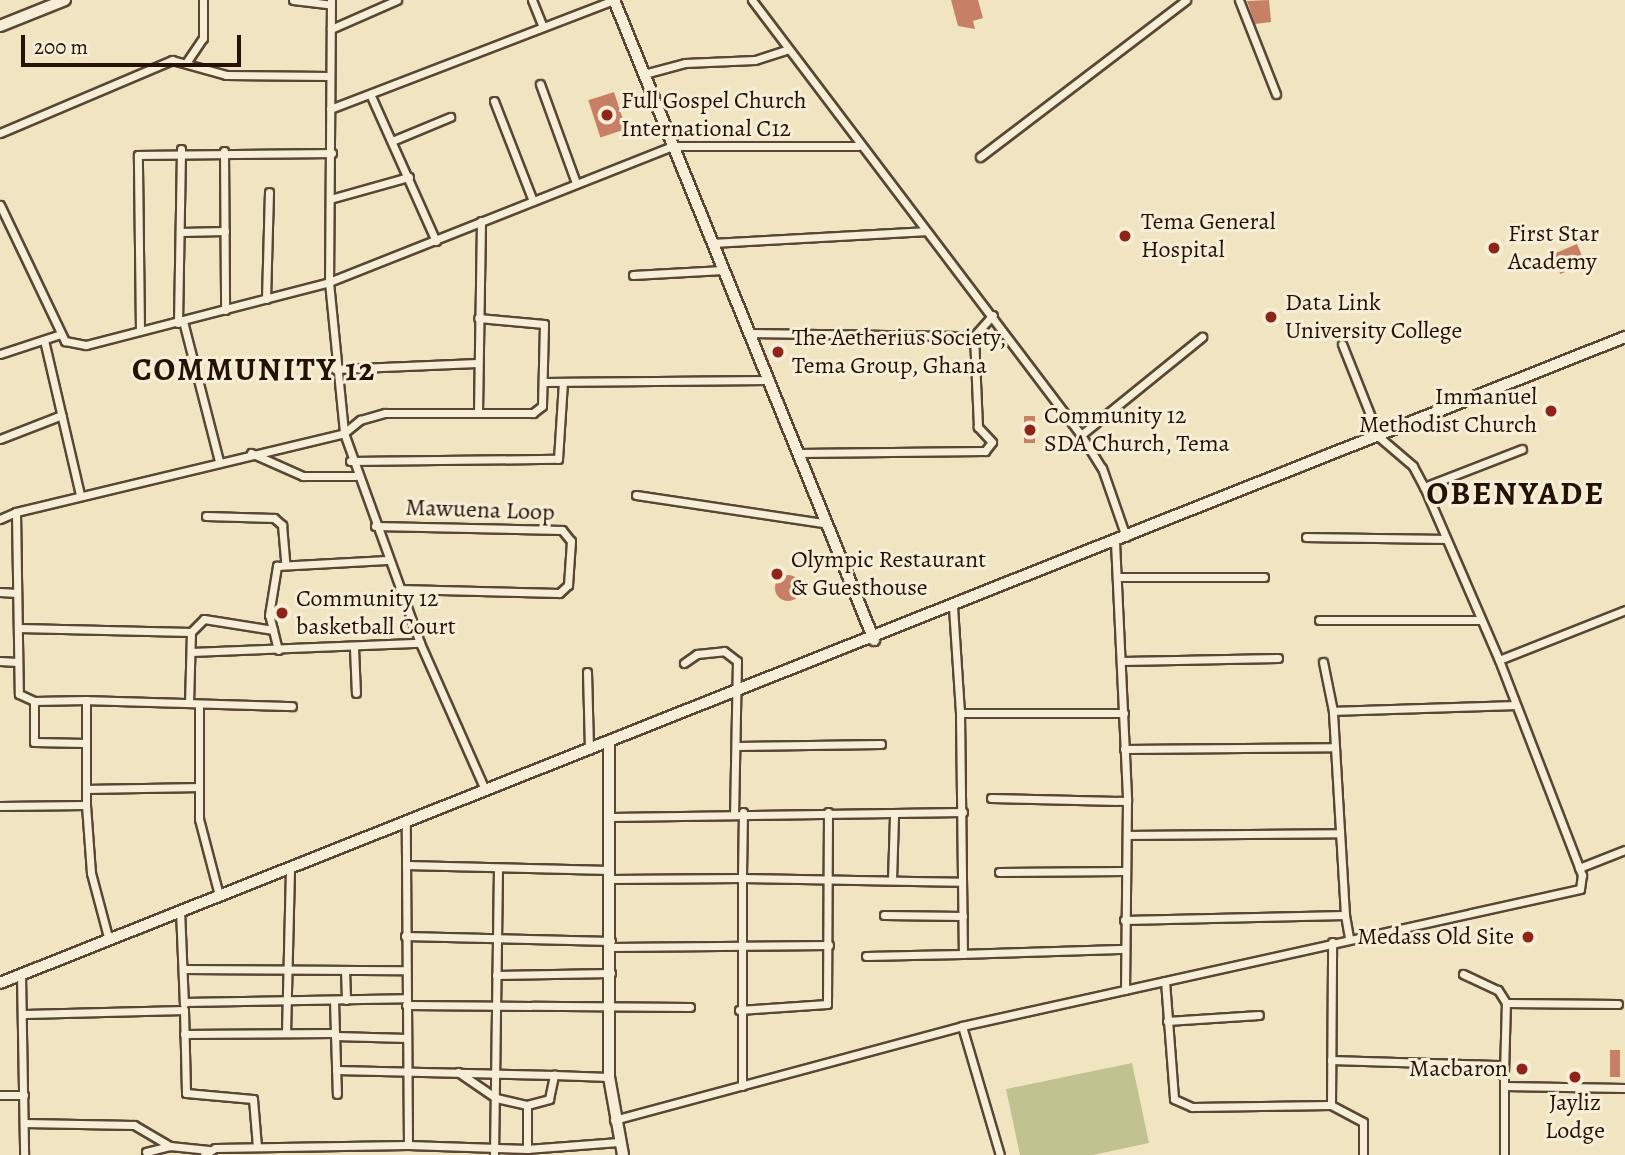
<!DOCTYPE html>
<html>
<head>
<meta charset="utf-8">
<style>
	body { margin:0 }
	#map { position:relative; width:1625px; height:1155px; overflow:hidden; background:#f1e5c1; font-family:Alegreya,serif }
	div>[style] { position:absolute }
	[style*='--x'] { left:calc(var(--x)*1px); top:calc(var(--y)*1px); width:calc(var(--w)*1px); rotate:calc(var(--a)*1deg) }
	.green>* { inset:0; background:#c0c38f }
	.building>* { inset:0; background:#c88065; transform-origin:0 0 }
	.round { border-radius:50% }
	.roads { filter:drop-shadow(2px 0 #594634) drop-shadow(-2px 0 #594634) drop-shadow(0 2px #594634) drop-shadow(0 -2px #594634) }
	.street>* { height:7px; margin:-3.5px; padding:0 3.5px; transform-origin:3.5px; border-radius:3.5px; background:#f6eed7 }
	.secondary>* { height:10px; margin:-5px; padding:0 5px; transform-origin:5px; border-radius:5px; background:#f6eed7 }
	.dots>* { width:19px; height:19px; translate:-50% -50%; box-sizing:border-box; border:4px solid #f6eed7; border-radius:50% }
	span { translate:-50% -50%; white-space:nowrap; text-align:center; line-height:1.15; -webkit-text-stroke:6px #f6eed7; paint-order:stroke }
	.poi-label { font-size:24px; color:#261105 }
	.left { translate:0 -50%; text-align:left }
	.right { translate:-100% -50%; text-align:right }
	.street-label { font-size:24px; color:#261105 }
	.district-label { font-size:32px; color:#261105; font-weight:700; letter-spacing:2px }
	.scale { position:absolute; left:21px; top:35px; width:220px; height:32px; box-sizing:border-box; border:4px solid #261105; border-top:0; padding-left:9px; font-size:21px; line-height:24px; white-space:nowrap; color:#261105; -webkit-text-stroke:5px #f6eed7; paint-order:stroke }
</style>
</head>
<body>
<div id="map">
	<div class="green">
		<i style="clip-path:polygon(1132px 1063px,1149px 1143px,1093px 1155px,1020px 1155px,1006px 1089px)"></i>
	</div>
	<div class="building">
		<i style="clip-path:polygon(951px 0,978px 0,983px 18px,973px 21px,975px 29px,958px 26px)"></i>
		<i style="clip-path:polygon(1269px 0,1271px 22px,1255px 24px,1247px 1px)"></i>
		<i style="left:614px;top:92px;width:39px;height:27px;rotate:72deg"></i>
		<i style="left:1577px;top:244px;width:21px;height:27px;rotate:67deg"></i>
		<i style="left:1024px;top:416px;width:11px;height:27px"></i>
		<i class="round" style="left:775px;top:575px;width:26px;height:26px"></i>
		<i style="left:1610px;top:1050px;width:10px;height:27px"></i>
	</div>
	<div class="roads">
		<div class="street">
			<i style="--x:293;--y:0;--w:38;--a:7"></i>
			<i style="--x:331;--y:0;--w:282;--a:90.4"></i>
			<i style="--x:329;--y:282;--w:152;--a:84.3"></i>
			<i style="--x:344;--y:433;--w:223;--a:70.1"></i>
			<i style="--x:420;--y:643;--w:161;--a:66.1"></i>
			<i style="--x:532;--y:0;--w:29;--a:68"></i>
			<i style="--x:752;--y:0;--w:545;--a:52.9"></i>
			<i style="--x:1081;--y:435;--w:39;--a:58"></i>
			<i style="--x:1102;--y:468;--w:73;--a:70.8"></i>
			<i style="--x:1239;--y:0;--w:101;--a:68.5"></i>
			<i style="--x:331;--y:29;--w:72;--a:-23.7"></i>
			<i style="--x:186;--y:63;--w:30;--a:-56"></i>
			<i style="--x:203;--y:38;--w:38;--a:-90"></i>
			<i style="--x:644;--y:74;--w:42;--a:-15"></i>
			<i style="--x:685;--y:63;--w:70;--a:-2.5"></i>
			<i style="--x:755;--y:60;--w:33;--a:-18"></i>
			<i style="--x:540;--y:84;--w:105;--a:70"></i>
			<i style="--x:371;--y:96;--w:159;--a:65.9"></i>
			<i style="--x:494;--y:101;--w:107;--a:68.7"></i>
			<i style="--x:330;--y:109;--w:304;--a:-21"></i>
			<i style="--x:0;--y:133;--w:187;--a:-23"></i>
			<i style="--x:172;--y:60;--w:56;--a:15.5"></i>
			<i style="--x:226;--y:75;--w:103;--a:0.6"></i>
			<i style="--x:392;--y:141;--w:63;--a:-22.5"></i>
			<i style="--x:224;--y:151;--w:159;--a:89.6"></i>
			<i style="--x:980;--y:157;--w:259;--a:-37.3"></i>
			<i style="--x:330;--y:199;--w:82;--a:-15.6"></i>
			<i style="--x:0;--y:205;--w:151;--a:64.5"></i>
			<i style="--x:65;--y:341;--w:21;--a:11"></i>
			<i style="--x:86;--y:345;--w:251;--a:-14.5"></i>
			<i style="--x:329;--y:282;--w:370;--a:-21.6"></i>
			<i style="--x:673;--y:146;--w:185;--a:0"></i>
			<i style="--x:180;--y:232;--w:45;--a:-1.3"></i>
			<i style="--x:712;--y:243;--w:212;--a:-3.2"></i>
			<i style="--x:633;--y:275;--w:90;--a:-3.2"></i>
			<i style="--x:266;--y:299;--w:107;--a:-88.4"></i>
			<i style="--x:183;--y:321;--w:145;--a:75.6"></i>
			<i style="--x:178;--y:323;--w:174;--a:-89"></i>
			<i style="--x:140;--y:330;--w:175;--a:-90.7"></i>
			<i style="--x:138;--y:155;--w:194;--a:-0.6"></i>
			<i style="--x:749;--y:333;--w:225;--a:0.8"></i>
			<i style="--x:974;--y:336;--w:28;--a:-48"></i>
			<i style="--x:44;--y:340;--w:159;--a:76.9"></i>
			<i style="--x:0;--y:354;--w:64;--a:-18.2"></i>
			<i style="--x:335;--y:369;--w:142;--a:-2.4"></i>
			<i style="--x:544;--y:382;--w:224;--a:-0.5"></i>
			<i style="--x:478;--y:412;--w:191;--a:-89.1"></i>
			<i style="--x:1081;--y:435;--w:156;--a:-39"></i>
			<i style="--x:0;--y:439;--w:66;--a:-21.2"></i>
			<i style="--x:251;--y:453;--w:57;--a:23.9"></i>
			<i style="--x:303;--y:476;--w:52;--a:0"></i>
			<i style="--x:798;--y:453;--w:187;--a:-0.6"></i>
			<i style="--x:985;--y:451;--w:11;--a:-52"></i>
			<i style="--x:992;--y:442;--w:21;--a:-133"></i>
			<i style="--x:978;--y:427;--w:91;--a:-92.5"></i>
			<i style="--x:350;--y:461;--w:208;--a:-0.6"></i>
			<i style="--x:558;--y:459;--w:77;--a:-86.3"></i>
			<i style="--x:1424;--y:487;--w:105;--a:-21.2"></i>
			<i style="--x:636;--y:495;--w:189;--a:8.5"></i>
			<i style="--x:16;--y:512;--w:337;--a:-13.5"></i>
			<i style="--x:344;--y:433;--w:21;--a:-39"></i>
			<i style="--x:360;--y:420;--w:26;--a:-16"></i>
			<i style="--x:385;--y:413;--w:148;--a:0"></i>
			<i style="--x:533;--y:413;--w:11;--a:-38"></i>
			<i style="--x:542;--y:406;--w:82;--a:-88.6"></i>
			<i style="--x:544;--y:324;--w:66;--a:-174.8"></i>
			<i style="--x:206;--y:516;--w:68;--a:1.7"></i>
			<i style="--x:274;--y:518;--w:11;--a:41"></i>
			<i style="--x:282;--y:525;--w:38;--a:85"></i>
			<i style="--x:0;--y:519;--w:17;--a:-24"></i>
			<i style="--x:16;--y:512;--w:182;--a:89.1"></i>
			<i style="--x:19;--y:694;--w:17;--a:25"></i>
			<i style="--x:34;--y:701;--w:52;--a:-1.1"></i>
			<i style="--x:375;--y:526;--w:187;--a:1.2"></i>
			<i style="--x:562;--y:530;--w:14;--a:51"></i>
			<i style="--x:571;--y:541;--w:44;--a:93.9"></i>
			<i style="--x:568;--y:585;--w:12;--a:138"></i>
			<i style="--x:559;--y:593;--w:160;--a:-178.6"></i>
			<i style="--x:1306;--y:537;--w:140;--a:0.8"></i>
			<i style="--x:1115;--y:542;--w:259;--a:87.3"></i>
			<i style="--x:1127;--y:801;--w:189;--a:90.6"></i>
			<i style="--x:1117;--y:577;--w:147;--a:0"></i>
			<i style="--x:0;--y:592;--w:17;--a:3"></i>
			<i style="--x:953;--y:607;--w:106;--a:86.2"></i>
			<i style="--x:960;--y:713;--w:164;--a:0"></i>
			<i style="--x:1319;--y:620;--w:162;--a:0"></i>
			<i style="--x:19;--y:628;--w:172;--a:1.3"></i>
			<i style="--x:191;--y:632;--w:71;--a:91.6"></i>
			<i style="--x:191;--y:632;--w:18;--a:-45"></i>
			<i style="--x:204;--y:619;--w:70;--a:9.1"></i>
			<i style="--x:354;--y:648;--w:45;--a:87.5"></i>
			<i style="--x:278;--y:650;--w:36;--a:-104"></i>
			<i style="--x:269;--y:615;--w:50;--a:-80.7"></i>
			<i style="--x:277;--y:566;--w:110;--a:-3.1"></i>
			<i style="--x:191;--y:652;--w:229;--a:-2.3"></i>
			<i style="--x:1499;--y:660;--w:136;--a:-21.6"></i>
			<i style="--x:0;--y:661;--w:17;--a:3"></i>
			<i style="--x:1122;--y:661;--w:156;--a:-1.1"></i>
			<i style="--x:1323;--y:662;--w:50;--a:78.5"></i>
			<i style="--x:684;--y:663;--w:16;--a:-35"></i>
			<i style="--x:697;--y:654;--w:27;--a:-6"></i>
			<i style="--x:724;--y:651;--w:16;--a:38"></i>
			<i style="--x:737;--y:661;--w:151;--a:91.1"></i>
			<i style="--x:587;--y:672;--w:78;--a:88.5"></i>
			<i style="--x:34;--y:701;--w:41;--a:90"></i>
			<i style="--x:34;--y:742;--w:52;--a:1.1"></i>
			<i style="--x:199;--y:704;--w:115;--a:90"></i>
			<i style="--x:199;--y:819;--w:79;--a:75.3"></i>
			<i style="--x:960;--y:713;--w:241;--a:89.3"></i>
			<i style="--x:963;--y:954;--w:161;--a:-1.8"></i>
			<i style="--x:737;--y:746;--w:144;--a:-0.8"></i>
			<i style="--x:1124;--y:749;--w:211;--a:-0.5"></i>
			<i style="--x:87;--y:789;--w:112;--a:-1"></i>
			<i style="--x:991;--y:798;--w:136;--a:1.3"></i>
			<i style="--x:86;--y:805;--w:105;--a:-90"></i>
			<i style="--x:86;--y:700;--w:206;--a:1.7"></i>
			<i style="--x:0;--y:806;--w:86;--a:-0.7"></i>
			<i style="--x:86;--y:805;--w:68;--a:85.8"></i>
			<i style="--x:91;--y:873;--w:66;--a:75.1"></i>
			<i style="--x:743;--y:812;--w:66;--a:90.9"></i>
			<i style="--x:742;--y:878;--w:219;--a:1"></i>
			<i style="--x:611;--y:817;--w:352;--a:-0.8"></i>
			<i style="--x:1127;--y:835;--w:211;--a:-0.5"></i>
			<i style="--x:406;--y:865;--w:204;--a:1.4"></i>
			<i style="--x:1579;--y:868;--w:49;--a:-21.4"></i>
			<i style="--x:999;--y:872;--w:126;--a:-0.5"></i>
			<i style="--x:611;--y:879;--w:131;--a:-0.4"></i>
			<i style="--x:742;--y:878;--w:208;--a:90"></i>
			<i style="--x:892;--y:880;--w:65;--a:-88.2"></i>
			<i style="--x:180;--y:910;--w:94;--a:87.6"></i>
			<i style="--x:884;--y:915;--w:79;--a:0.7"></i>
			<i style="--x:1345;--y:915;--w:204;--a:-93.4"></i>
			<i style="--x:1333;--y:711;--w:180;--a:-1.9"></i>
			<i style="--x:1124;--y:920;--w:221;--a:-1.3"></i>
			<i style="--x:1345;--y:915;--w:23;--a:80"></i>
			<i style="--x:405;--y:936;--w:206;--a:1.4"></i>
			<i style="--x:611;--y:947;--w:218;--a:-0.5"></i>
			<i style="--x:866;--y:956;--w:97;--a:-1.2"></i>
			<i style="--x:184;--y:969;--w:220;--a:0.3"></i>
			<i style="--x:345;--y:970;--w:30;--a:88"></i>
			<i style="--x:1463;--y:974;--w:38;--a:25"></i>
			<i style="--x:1498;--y:990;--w:15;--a:58"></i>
			<i style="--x:21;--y:975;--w:180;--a:89"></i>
			<i style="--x:496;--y:975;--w:115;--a:-1"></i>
			<i style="--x:1165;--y:981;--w:118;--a:85.6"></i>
			<i style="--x:1174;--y:1099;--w:20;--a:24"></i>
			<i style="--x:1192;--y:1107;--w:139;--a:-0.8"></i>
			<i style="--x:1331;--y:1105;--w:36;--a:28"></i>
			<i style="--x:1363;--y:1122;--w:33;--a:90"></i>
			<i style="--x:334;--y:1001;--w:93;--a:88.2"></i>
			<i style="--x:184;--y:1002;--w:222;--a:-1"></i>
			<i style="--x:406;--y:1005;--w:284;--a:0.4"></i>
			<i style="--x:739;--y:1010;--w:88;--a:-3.9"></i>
			<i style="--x:827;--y:1004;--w:192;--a:-89.7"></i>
			<i style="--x:25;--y:1014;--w:159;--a:-1.4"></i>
			<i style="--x:184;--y:1010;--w:83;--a:88.6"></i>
			<i style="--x:186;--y:1093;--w:67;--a:5.1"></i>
			<i style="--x:253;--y:1099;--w:48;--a:85.2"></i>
			<i style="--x:1167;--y:1021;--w:92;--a:-3.7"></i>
			<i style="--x:962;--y:1026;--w:134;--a:73.6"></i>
			<i style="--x:286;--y:1033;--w:166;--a:-88.6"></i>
			<i style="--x:184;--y:1034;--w:151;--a:-0.4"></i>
			<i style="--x:335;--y:1036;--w:72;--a:1.6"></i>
			<i style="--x:1331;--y:1060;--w:165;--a:1.7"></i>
			<i style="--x:1496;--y:1065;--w:14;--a:56"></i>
			<i style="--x:1504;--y:1077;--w:78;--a:90"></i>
			<i style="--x:336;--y:1070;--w:218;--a:1.3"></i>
			<i style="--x:458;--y:1072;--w:46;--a:34.4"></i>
			<i style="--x:496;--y:1098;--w:32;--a:13"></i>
			<i style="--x:527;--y:1105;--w:23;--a:-15"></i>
			<i style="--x:549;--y:1099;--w:25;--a:-78"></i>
			<i style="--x:554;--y:1075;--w:55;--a:2.1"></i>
			<i style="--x:1504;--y:1073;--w:70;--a:-88.4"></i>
			<i style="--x:1506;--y:1003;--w:112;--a:0.5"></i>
			<i style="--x:1504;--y:1086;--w:121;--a:0.9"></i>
			<i style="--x:0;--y:1095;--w:24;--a:0"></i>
			<i style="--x:1331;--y:1105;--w:163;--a:-89.6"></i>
			<i style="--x:614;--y:1120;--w:360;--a:-15.1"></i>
			<i style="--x:962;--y:1026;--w:633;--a:-12.5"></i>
			<i style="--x:1580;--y:889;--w:14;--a:-82"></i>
			<i style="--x:1582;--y:875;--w:230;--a:-111.1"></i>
			<i style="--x:1499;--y:660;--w:189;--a:-113.4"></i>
			<i style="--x:1424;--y:487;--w:24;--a:-118"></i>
			<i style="--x:1413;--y:466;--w:45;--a:-139.5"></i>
			<i style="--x:1379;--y:437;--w:100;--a:-111.7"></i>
			<i style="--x:24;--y:1123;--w:110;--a:1"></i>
			<i style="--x:134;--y:1125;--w:42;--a:30.3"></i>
			<i style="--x:170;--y:1146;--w:39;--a:6"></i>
			<i style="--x:408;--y:1145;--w:119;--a:1.9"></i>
			<i style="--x:527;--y:1149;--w:92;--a:-4.4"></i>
			<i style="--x:527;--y:1149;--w:44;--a:-90"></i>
			<i style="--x:146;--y:1152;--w:25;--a:-14"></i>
			<i style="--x:204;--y:1155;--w:13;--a:-32"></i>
			<i style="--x:215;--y:1148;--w:193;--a:-0.9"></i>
			<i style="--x:408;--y:1145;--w:323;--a:-90.4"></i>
			<i style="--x:494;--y:1155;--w:287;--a:-89.2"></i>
		</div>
		<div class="secondary">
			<i style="--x:614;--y:0;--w:691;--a:67.89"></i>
			<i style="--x:0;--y:26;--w:70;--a:-21.8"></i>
			<i style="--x:609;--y:743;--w:334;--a:90"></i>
			<i style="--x:609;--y:1077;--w:79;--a:79.8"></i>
			<i style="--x:0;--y:983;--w:1749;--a:-21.68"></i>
		</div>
	</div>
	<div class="dots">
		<i style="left:607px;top:115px;background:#8f2418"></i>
		<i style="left:1125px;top:236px;background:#8f2418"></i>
		<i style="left:1494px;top:248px;background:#8f2418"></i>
		<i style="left:1271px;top:317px;background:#8f2418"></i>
		<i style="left:778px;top:352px;background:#8f2418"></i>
		<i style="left:1551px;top:411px;background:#8f2418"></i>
		<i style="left:1030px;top:430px;background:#8f2418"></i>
		<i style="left:777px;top:574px;background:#8f2418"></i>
		<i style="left:282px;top:613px;background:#8f2418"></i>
		<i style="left:1528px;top:937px;background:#8f2418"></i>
		<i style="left:1522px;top:1069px;background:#8f2418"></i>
		<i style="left:1575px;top:1077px;background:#8f2418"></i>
	</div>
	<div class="poi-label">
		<span class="left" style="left:621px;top:115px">Full Gospel Church<br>International C12</span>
		<span class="left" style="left:1141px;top:236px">Tema General<br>Hospital</span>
		<span class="left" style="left:1508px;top:248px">First Star<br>Academy</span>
		<span class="left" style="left:1285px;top:317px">Data Link<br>University College</span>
		<span class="left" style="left:792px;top:352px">The Aetherius Society,<br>Tema Group, Ghana</span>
		<span class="right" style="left:1537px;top:411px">Immanuel<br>Methodist Church</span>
		<span class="left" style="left:1044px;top:430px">Community 12<br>SDA Church, Tema</span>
		<span class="left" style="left:791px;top:574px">Olympic Restaurant<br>&amp; Guesthouse</span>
		<span class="left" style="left:296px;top:613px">Community 12<br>basketball Court</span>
		<span class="right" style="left:1514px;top:937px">Medass Old Site</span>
		<span class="right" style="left:1508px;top:1069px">Macbaron</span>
		<span style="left:1575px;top:1117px">Jayliz<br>Lodge</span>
	</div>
	<div class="street-label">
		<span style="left:480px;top:510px;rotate:2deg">Mawuena Loop</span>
	</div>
	<div class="district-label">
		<span style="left:254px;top:369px">COMMUNITY 12</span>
		<span style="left:1516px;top:493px">OBENYADE</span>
	</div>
	<div class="scale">200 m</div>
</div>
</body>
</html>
